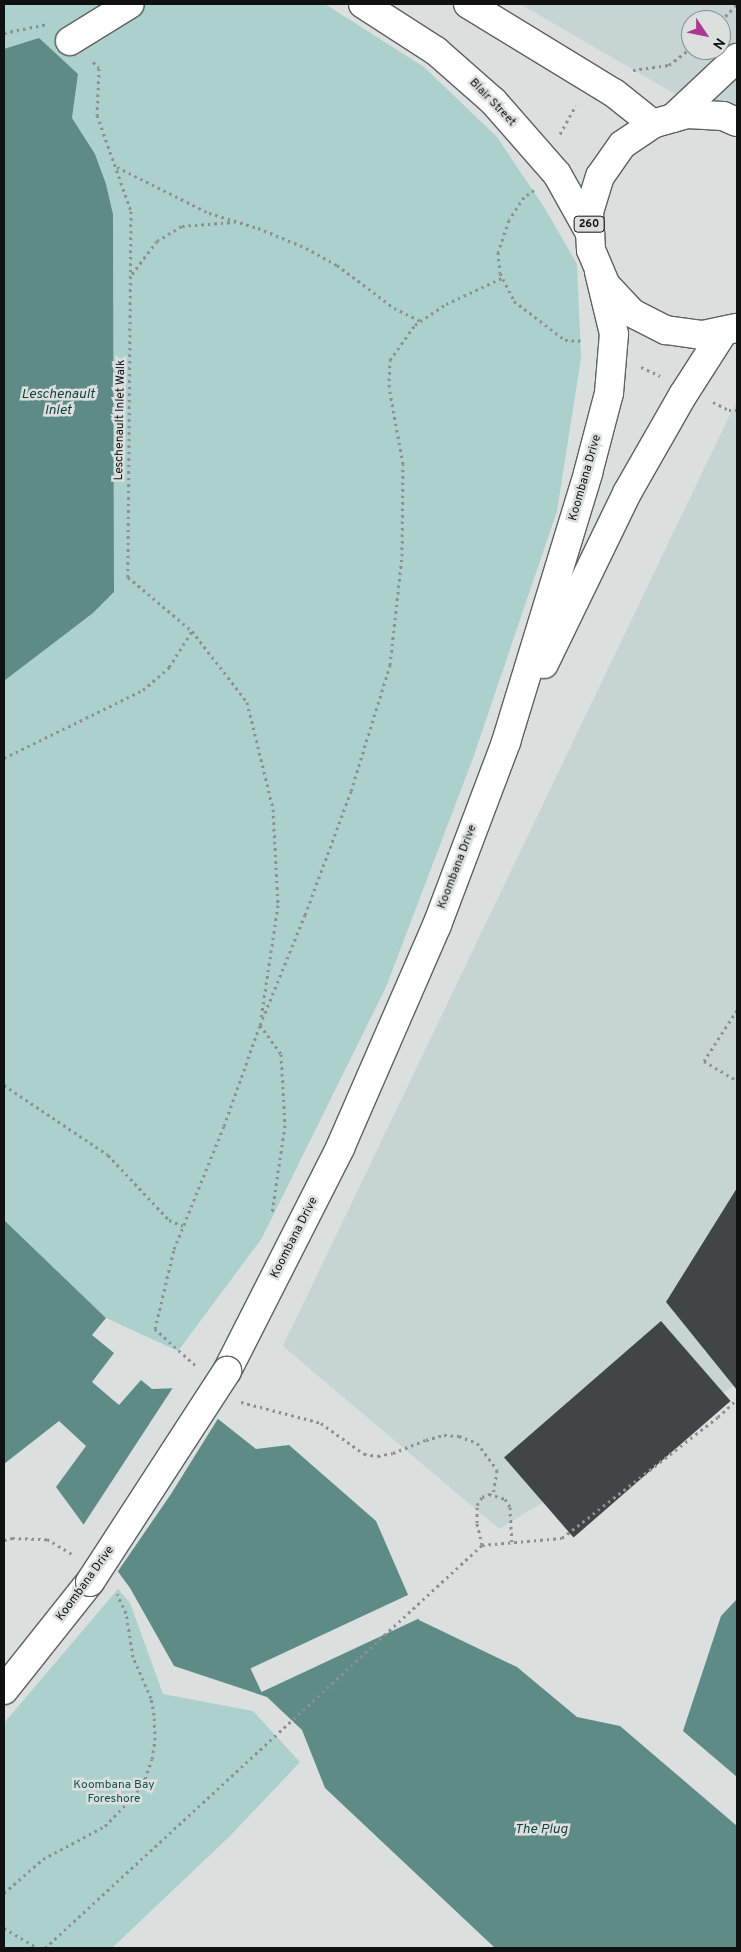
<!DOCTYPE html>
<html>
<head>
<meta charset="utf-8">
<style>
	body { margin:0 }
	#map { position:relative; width:741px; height:1952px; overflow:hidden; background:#dbe0df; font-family:Overpass,sans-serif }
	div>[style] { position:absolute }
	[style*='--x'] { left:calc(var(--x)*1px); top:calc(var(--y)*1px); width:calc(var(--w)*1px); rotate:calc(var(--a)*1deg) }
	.built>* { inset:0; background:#c6d4d3 }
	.green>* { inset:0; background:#acd0cc }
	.water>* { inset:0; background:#5f8b87 }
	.pier>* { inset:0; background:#dbe0df; transform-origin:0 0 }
	.building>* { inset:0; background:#414545; transform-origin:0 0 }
	.path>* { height:3px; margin-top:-1.5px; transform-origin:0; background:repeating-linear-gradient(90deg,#8c908f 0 2.5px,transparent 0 6.5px) }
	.roads { filter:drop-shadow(1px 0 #5d6161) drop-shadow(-1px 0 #5d6161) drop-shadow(0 1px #5d6161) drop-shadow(0 -1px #5d6161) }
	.pedestrian>* { height:28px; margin:-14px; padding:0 14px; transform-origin:14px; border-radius:14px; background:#fff }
	.secondary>* { height:28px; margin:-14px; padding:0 14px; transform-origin:14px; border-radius:14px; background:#fff }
	.primary>* { height:28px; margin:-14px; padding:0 14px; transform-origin:14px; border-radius:14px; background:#fff }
	.bridges { filter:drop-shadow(1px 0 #5d6161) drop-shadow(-1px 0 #5d6161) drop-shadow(0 1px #5d6161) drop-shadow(0 -1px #5d6161) }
	.secondary-bridge>* { height:28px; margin:-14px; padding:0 14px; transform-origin:14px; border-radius:14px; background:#fff }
	span { translate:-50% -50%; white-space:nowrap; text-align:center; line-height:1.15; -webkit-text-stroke:5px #dbe0df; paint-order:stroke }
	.shield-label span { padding:1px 4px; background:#dbe0df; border:1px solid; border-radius:4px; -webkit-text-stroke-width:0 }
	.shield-label { font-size:11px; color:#101212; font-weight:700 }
	.street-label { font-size:12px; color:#101212 }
	.park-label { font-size:12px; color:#0e524d }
	.water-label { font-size:14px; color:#133f3b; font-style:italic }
	.frame { position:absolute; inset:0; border:5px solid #101212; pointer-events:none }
	.north { position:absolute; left:681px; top:10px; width:50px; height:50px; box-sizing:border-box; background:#dbe0df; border:1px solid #8a8e8d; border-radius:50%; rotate:124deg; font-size:14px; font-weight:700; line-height:20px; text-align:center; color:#101212 }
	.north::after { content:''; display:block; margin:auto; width:18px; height:22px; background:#ab3891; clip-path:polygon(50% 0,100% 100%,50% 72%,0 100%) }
</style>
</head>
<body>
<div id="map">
	<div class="built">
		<i style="clip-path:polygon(evenodd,520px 4px,737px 4px,737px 130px,520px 4px,691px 20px,721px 20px,721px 50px,691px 50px,691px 20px)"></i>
		<i style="clip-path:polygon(737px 400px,737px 1384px,499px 1529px,283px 1346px)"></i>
	</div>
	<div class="green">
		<i style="clip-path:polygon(4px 4px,325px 4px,424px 67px,497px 137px,544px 207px,577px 264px,581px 358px,557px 511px,472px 761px,386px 987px,262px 1238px,178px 1351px,106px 1318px,4px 1220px,4px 681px,93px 613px,114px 592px,113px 214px,106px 184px,95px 154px,72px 118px,78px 74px,4px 49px)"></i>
		<i style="clip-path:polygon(118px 1589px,130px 1603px,163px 1694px,253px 1711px,300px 1762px,231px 1835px,112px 1948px,4px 1948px,4px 1723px)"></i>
	</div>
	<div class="water">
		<i style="clip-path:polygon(39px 38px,78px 74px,72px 118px,95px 154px,106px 184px,113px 214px,114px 592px,93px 613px,4px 681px,4px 49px)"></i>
		<i style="clip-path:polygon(4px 1220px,106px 1318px,92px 1335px,114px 1353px,92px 1382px,119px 1405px,141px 1380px,152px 1389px,179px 1388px,256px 1449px,289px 1445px,376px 1521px,419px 1620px,517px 1667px,577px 1717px,620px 1726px,737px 1826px,737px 1948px,495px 1948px,325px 1788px,302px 1730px,267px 1697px,174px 1666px,130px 1588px,56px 1487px,86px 1446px,59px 1421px,4px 1464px)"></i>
		<i style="clip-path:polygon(737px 1599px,737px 1777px,683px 1731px,721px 1616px)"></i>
	</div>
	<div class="pier">
		<i style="clip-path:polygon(174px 1386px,181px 1386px,219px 1417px,171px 1494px,116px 1574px,82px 1527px)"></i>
		<i style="left:410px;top:1594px;width:26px;height:176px;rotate:65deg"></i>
	</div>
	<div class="building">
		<i style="clip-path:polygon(737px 1188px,737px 1390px,666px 1302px)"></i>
		<i style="left:661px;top:1321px;width:106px;height:208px;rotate:49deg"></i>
	</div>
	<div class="path">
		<i style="--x:721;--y:21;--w:23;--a:-47"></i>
		<i style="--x:4;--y:33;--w:44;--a:-11.8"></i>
		<i style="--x:93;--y:62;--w:8;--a:45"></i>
		<i style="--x:99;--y:68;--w:47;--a:92.4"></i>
		<i style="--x:97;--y:115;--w:102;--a:70.5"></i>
		<i style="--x:131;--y:211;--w:366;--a:90.5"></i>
		<i style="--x:128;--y:577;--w:84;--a:40.2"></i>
		<i style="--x:192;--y:631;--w:90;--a:52.2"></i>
		<i style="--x:247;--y:702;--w:110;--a:76.3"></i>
		<i style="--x:273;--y:809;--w:96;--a:87"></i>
		<i style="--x:278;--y:905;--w:115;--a:98.5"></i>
		<i style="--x:633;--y:70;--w:36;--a:-8"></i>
		<i style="--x:669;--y:65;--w:28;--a:-38"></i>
		<i style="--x:560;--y:134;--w:33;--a:-61"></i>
		<i style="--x:117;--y:167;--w:103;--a:26.6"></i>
		<i style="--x:209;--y:213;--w:51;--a:17"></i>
		<i style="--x:258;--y:228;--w:52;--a:22.6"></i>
		<i style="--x:306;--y:248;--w:35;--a:29"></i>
		<i style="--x:337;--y:265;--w:71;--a:37"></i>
		<i style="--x:394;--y:308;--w:30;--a:26"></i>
		<i style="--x:534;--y:190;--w:12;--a:145"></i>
		<i style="--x:524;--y:197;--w:27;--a:123"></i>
		<i style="--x:509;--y:220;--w:34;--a:109"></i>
		<i style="--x:498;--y:252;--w:21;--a:85"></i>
		<i style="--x:500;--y:273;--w:31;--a:63"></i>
		<i style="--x:514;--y:301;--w:64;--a:37.4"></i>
		<i style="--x:565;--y:340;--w:19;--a:3"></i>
		<i style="--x:132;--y:274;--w:41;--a:-52.9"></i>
		<i style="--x:157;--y:241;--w:29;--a:-31"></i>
		<i style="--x:182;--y:226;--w:53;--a:-4.3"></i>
		<i style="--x:641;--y:367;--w:21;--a:25"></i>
		<i style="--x:713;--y:402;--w:18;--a:27"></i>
		<i style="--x:729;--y:410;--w:8;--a:0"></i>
		<i style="--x:4;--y:758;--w:155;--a:-26.1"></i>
		<i style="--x:143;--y:690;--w:35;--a:-41"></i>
		<i style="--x:169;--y:667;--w:43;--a:-57.4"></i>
		<i style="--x:737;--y:1010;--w:61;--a:122.9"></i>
		<i style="--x:704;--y:1061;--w:39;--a:31"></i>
		<i style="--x:260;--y:1025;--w:36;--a:54"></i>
		<i style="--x:281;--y:1054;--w:71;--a:86.8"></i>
		<i style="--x:285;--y:1125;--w:89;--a:98.4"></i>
		<i style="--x:4;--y:1085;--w:125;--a:33.9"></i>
		<i style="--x:108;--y:1155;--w:89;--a:46.8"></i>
		<i style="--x:169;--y:1220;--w:15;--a:23"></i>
		<i style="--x:195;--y:1365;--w:54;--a:-138"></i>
		<i style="--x:155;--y:1329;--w:82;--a:-76.6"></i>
		<i style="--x:174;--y:1249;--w:133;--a:-67.9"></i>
		<i style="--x:224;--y:1126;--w:107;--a:-70.4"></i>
		<i style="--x:260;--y:1025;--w:119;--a:-67.8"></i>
		<i style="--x:305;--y:915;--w:132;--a:-69.6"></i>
		<i style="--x:351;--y:791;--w:132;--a:-72.8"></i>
		<i style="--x:390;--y:665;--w:110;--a:-83.7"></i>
		<i style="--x:402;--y:556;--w:92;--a:-89.4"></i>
		<i style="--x:403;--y:464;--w:78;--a:-100.3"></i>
		<i style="--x:389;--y:387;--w:27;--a:-88"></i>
		<i style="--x:390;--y:360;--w:43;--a:-54.5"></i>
		<i style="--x:415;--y:325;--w:37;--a:-34"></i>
		<i style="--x:446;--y:304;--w:62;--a:-24.9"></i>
		<i style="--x:241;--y:1402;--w:83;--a:14.7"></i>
		<i style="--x:321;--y:1423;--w:53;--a:35.8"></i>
		<i style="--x:364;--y:1454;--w:14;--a:8"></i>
		<i style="--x:378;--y:1456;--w:15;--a:-11"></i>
		<i style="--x:393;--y:1453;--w:35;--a:-22"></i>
		<i style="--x:426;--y:1440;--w:19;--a:-16"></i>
		<i style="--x:444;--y:1435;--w:15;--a:4"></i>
		<i style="--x:459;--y:1436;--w:19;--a:21"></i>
		<i style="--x:477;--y:1443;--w:34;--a:53"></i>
		<i style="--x:497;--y:1470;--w:24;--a:99"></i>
		<i style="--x:4;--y:1540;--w:8;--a:-14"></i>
		<i style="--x:12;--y:1538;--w:35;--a:2"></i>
		<i style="--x:47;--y:1539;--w:31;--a:31"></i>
		<i style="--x:482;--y:1545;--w:23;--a:-103"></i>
		<i style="--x:477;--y:1523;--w:18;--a:-90"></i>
		<i style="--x:477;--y:1505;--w:9;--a:-58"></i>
		<i style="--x:482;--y:1497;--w:8;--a:-23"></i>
		<i style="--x:489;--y:1494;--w:17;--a:17"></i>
		<i style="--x:505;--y:1499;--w:9;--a:58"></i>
		<i style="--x:510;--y:1507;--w:35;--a:87"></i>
		<i style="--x:4;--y:1893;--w:52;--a:-41.1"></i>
		<i style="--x:43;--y:1859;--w:70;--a:-28"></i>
		<i style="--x:105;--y:1826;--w:40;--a:-46"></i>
		<i style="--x:133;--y:1797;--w:22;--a:-56"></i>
		<i style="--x:145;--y:1779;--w:21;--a:-71"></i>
		<i style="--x:152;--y:1759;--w:19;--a:-81"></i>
		<i style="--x:155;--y:1740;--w:25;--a:-92"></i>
		<i style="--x:154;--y:1715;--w:17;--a:-100"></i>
		<i style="--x:151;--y:1698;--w:45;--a:-113.7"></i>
		<i style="--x:133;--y:1657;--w:45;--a:-99"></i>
		<i style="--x:126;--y:1613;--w:21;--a:-115"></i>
		<i style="--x:4;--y:1928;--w:39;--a:31"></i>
		<i style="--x:45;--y:1948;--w:594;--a:-42.68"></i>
		<i style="--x:482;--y:1545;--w:80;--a:-5"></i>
		<i style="--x:562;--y:1538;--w:197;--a:-37.8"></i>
		<i style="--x:718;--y:1417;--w:26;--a:-43"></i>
	</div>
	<div class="roads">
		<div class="pedestrian">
			<i style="--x:70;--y:41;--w:70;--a:-31.7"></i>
		</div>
		<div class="secondary">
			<i style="--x:673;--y:118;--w:88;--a:-43.2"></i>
			<i style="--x:544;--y:664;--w:190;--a:-64.1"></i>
			<i style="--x:627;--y:493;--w:113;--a:-60.3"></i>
			<i style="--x:683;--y:395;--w:76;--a:-57.4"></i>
			<i style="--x:227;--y:1371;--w:250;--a:-63.1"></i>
			<i style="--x:340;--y:1148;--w:243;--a:-66.5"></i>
			<i style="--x:437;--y:925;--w:196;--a:-69.3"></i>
			<i style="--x:506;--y:742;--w:281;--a:-73"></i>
			<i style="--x:588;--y:473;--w:83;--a:-75.3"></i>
			<i style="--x:609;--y:393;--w:59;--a:-85.2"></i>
			<i style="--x:614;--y:334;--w:64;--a:-103.6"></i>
			<i style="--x:4;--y:1690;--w:138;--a:-51.5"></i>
		</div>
		<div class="primary">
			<i style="--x:363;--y:4;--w:87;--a:32.8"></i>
			<i style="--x:436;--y:51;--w:76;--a:41.3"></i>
			<i style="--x:493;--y:101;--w:97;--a:48.8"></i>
			<i style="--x:557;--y:174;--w:68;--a:60.8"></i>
			<i style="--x:468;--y:4;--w:171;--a:31.4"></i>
			<i style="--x:614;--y:93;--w:50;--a:38.5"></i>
			<i style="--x:737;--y:122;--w:15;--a:-157"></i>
			<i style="--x:723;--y:116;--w:36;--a:-177"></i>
			<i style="--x:687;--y:114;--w:35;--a:164"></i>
			<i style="--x:653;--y:124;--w:37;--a:146"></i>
			<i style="--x:622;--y:145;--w:38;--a:125"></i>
			<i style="--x:600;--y:176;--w:38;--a:107"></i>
			<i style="--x:589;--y:212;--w:38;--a:87"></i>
			<i style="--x:591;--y:250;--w:38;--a:67"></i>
			<i style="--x:606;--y:285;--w:38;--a:47"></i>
			<i style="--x:632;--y:313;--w:38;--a:27"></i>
			<i style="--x:666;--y:330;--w:37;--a:8"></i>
			<i style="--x:703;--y:335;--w:35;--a:-12"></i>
		</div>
	</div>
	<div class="bridges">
		<div class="secondary-bridge">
			<i style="--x:90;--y:1582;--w:252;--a:-57"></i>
		</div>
	</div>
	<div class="shield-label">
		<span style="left:589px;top:224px">260</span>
	</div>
	<div class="street-label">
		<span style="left:492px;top:103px;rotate:46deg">Blair Street</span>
		<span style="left:121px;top:420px;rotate:-89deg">Leschenault Inlet Walk</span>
		<span style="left:586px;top:478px;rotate:-74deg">Koombana Drive</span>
		<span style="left:458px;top:867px;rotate:-69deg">Koombana Drive</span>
		<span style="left:295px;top:1238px;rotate:-63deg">Koombana Drive</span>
		<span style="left:86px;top:1584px;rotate:-54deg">Koombana Drive</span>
	</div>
	<div class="park-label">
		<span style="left:114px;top:1793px">Koombana Bay<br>Foreshore</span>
	</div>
	<div class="water-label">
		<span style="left:58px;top:403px">Leschenault<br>Inlet</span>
		<span style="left:541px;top:1830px">The Plug</span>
	</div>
	<div class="frame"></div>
	<div class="north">N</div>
</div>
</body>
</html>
